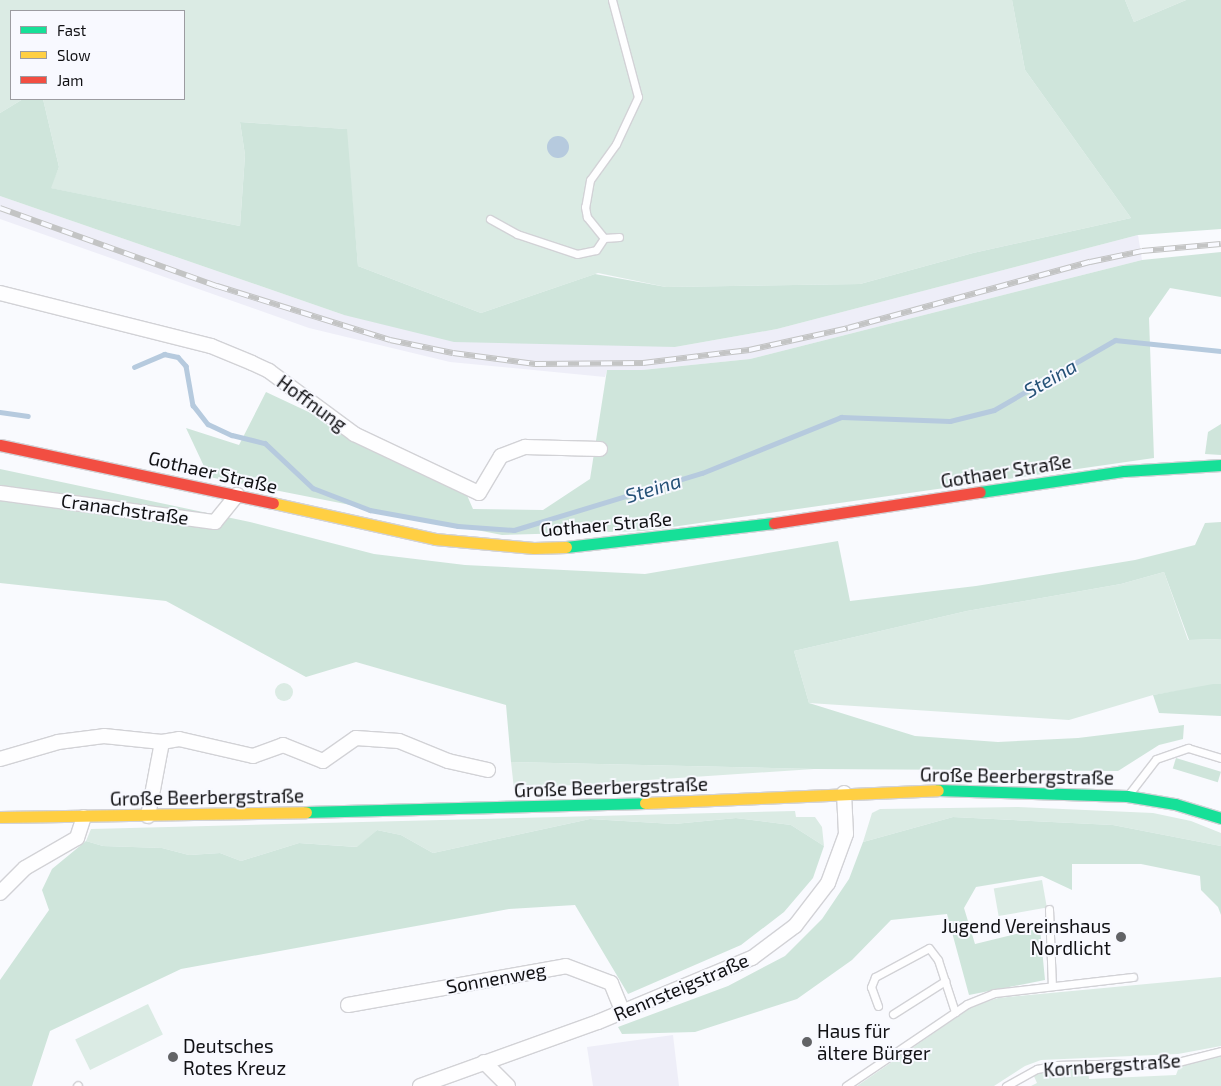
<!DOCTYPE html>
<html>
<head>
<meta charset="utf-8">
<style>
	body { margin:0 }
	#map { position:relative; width:1221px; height:1086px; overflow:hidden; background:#f9fafe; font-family:"Exo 2",sans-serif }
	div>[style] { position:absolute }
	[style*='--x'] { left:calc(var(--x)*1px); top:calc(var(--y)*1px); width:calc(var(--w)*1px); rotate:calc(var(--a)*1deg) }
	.built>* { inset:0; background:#eeeef8 }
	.green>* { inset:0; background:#dbebe4; transform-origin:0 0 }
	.round { border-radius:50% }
	.forest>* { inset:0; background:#cfe5db; transform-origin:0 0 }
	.water>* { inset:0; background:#b6cade }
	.stream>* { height:4.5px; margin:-2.25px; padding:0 2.25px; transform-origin:2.25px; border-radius:2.25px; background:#b6cade }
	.roads { filter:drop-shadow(1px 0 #d2d2d6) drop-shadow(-1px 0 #d2d2d6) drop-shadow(0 1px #d2d2d6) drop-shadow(0 -1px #d2d2d6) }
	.lane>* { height:7px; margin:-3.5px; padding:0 3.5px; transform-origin:3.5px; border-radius:3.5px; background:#fefeff }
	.street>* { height:14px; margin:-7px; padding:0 7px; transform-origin:7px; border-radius:7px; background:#fefeff }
	.fast>* { height:11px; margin:-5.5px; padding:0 5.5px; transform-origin:5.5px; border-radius:5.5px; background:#16e098 }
	.slow>* { height:11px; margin:-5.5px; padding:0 5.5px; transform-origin:5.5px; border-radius:5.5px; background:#ffcf43 }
	.jam>* { height:11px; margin:-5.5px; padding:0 5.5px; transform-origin:5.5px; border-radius:5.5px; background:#f24e42 }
	.rail>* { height:5.5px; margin-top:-2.75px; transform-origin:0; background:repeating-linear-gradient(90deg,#f8f9ff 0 11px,#c3c4c4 0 22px); box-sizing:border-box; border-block:1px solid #c3c4c4 }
	.dots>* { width:14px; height:14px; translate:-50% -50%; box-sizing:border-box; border:2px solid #f8f9ff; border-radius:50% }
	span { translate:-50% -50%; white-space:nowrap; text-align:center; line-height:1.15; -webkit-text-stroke:4px #f8f9ff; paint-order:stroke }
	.street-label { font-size:19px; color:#111114 }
	.poi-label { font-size:19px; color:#111114 }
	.right { translate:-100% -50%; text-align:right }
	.left { translate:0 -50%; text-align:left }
	.water-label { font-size:20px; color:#255177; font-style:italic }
	.legend { position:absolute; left:10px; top:10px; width:175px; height:90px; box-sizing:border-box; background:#f8f9ff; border:1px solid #9c9ca1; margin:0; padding:6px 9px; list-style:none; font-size:15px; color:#111114 }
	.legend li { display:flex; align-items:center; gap:10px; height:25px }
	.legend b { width:25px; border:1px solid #9c9ca1 }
</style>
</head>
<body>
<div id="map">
	<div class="built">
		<i style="clip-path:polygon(0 196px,344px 315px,675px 347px,777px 329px,1138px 235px,1142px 260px,750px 359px,642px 370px,607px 370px,605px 377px,450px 362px,309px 328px,0 219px)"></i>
		<i style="clip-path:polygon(673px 1035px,679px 1086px,593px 1086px,587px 1047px)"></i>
	</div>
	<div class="green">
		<i style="clip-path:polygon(0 0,1012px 0,1025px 70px,1131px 218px,973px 253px,860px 284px,666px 287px,598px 273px,481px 313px,358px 266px,346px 129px,240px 122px,245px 155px,240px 226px,50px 188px,59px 167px,43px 99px,184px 99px,184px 11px,11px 11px,11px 99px,23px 99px,0 113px)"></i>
		<i style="clip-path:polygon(1125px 0,1186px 0,1134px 22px)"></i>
		<i style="clip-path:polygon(1164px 572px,1188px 640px,1221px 639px,1221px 684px,1153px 695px,1069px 720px,809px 703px,794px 651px,967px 611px,1121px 584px)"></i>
		<i class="round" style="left:275px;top:683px;width:18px;height:18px"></i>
		<i style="clip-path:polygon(511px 762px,814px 769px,514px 789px)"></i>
		<i style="clip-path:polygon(1018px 807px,1153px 813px,1191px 821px,1221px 833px,1221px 846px,1113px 825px,953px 817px,863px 842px,872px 813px,880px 809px)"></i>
		<i style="clip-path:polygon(795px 811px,796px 817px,815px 817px,822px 827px,824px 846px,791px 825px,736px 818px,674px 824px,590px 819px,433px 853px,401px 835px,377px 830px,358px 847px,299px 843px,241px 861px,220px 853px,189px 855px,162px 848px,103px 846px,86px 841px,91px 829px)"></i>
		<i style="left:1042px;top:880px;width:28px;height:49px;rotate:80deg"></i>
		<i style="clip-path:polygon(1221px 977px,1221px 1046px,1178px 1054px,1041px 1060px,1025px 1066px,994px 1086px,857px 1086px,973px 1006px,998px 998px)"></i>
		<i style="left:148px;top:1004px;width:34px;height:81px;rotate:64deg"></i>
		<i style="clip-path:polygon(1221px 1056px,1221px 1086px,1031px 1086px,1037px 1083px,1033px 1074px,1046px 1070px,1088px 1068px,1089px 1079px,1176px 1075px,1180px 1064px)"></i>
	</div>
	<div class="forest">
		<i style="clip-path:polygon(1012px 0,1125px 0,1134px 22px,1186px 0,1221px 0,1221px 229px,1138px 235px,777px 329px,675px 347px,454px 342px,344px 315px,0 196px,0 113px,23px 99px,43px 99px,59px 167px,51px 188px,240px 226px,245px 155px,240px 122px,347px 129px,358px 266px,481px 313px,595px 274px,666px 287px,860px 284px,973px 253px,1131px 218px,1025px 70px)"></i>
		<i style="clip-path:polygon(1221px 252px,1221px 297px,1170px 288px,1149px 318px,1154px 458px,644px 531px,502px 535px,209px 477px,186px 428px,239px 445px,266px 392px,462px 484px,473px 509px,543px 510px,590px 479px,607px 370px,642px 370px,750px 359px,1142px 260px)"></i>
		<i style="clip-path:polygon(1221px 424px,1221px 455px,1205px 454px,1208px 432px)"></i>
		<i style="clip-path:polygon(0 469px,250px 522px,374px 554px,465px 565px,645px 574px,838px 541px,850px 601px,976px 586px,1135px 560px,1195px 545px,1205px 523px,1221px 522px,1221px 639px,1189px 640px,1164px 572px,1121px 584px,967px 611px,794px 651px,809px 703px,915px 736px,998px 742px,1078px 738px,1184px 725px,1183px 739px,1159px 745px,1118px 771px,814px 769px,511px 762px,506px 705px,356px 662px,306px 677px,166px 601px,0 583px)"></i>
		<i style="clip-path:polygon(1213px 684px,1221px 684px,1221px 716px,1159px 713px,1153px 695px)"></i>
		<i style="left:1176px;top:758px;width:47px;height:11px;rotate:17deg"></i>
		<i style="clip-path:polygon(953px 817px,1113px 825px,1221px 846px,1221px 915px,1218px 907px,1201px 890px,1200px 876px,1141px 864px,1072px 864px,1072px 890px,1042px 876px,976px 887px,964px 908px,975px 944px,1040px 928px,1045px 980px,969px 995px,947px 914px,891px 920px,852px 960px,797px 999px,695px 1032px,622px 1034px,618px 1027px,728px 986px,785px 956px,822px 919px,849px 879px,863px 842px)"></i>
		<i style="clip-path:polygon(736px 818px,791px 825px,824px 846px,813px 878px,784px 912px,741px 945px,628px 994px,575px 905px,509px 909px,181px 969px,50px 1031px,32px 1086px,0 1086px,0 980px,49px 910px,42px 890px,52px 869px,86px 841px,103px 846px,162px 848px,189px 855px,220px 853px,241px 861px,299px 843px,357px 847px,377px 830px,401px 835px,433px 853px,590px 819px,674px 824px)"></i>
	</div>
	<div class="water">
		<i class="round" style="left:547px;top:136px;width:22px;height:22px"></i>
	</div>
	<div class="stream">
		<i style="--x:134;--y:367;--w:33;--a:-23"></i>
		<i style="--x:164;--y:354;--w:14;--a:12"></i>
		<i style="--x:178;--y:357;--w:12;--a:48"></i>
		<i style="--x:186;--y:366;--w:40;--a:80"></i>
		<i style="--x:193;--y:405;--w:24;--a:52"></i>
		<i style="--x:208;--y:424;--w:26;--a:25"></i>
		<i style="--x:232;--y:435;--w:34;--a:14"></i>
		<i style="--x:265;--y:443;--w:66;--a:43.2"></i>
		<i style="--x:313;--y:488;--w:61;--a:21.1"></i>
		<i style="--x:370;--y:510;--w:89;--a:10.3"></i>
		<i style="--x:458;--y:526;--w:56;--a:4.1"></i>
		<i style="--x:514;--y:530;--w:196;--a:-16.9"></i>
		<i style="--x:702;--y:473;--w:150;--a:-21.9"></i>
		<i style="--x:841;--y:417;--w:109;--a:2.1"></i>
		<i style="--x:950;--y:421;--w:45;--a:-14"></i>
		<i style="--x:994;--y:410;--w:140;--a:-30"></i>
		<i style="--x:1115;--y:340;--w:107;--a:5.9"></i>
		<i style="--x:0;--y:412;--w:28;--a:8"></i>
	</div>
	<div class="roads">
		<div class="lane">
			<i style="--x:612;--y:0;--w:100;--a:75"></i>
			<i style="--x:638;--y:97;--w:52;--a:115.1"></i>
			<i style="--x:616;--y:144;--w:44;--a:125.8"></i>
			<i style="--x:590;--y:180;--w:27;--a:100"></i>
			<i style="--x:585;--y:207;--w:10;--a:79"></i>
			<i style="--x:587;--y:217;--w:27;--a:51"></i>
			<i style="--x:604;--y:238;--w:15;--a:-4"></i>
			<i style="--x:490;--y:219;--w:31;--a:29"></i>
			<i style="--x:517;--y:234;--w:63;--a:18.4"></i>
			<i style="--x:577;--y:254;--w:19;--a:-12"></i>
			<i style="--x:596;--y:250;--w:14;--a:-56"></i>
			<i style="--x:1129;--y:794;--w:44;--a:-52.4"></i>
			<i style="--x:1156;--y:759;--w:34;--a:-19"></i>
			<i style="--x:1188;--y:748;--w:34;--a:17"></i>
			<i style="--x:1049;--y:909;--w:77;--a:87.8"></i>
			<i style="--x:878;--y:1006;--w:20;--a:-110"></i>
			<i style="--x:871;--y:987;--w:11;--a:-68"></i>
			<i style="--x:875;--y:977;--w:61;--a:-28.2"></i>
			<i style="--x:929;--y:948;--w:15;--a:53"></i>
			<i style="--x:938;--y:960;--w:55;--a:71.9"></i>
			<i style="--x:893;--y:1014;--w:62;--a:-32.4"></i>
			<i style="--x:77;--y:1086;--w:1;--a:-45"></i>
			<i style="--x:846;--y:1086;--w:146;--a:-34.1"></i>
			<i style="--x:967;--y:1004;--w:29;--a:-22"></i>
			<i style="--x:994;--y:993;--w:140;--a:-6.6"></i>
			<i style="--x:1006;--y:1086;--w:35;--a:-29"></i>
			<i style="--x:1037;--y:1069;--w:19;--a:-12"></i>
			<i style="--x:1056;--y:1065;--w:122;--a:-1.4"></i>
			<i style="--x:1178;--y:1062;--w:44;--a:-14.3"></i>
		</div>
		<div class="street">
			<i style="--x:0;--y:293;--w:218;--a:14.1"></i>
			<i style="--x:211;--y:346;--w:44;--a:22.5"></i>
			<i style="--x:252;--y:363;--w:19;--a:25"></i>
			<i style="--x:269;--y:371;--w:106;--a:36.5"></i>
			<i style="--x:354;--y:434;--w:138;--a:25.3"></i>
			<i style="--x:479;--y:493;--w:43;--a:-59.3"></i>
			<i style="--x:501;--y:456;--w:26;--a:-21"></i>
			<i style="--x:525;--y:447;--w:75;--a:1.5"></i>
			<i style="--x:0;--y:493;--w:217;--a:7.7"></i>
			<i style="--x:215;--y:522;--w:35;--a:-51"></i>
			<i style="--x:0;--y:759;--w:60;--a:-16.3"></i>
			<i style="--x:58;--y:742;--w:46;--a:-7.4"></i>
			<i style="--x:104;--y:736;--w:58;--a:5.9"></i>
			<i style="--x:162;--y:742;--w:17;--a:-10"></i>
			<i style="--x:179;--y:739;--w:76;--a:12.9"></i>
			<i style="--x:253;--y:756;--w:32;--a:-20"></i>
			<i style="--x:283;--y:745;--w:43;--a:21.8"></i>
			<i style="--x:323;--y:761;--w:40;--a:-34.9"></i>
			<i style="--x:356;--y:738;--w:43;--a:4"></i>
			<i style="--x:399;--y:741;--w:53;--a:22.2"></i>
			<i style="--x:448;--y:761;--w:41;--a:12.7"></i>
			<i style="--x:148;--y:816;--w:75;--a:-79.3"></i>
			<i style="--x:0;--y:893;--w:35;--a:-45"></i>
			<i style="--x:25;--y:868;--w:60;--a:-30"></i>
			<i style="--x:77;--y:838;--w:22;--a:-72"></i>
			<i style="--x:348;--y:1005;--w:221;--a:-10.1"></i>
			<i style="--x:566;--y:966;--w:48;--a:20.7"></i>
			<i style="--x:611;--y:983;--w:31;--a:68"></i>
			<i style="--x:484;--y:1062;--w:34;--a:45"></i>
			<i style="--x:420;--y:1086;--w:189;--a:-19.8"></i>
			<i style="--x:598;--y:1022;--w:167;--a:-22.6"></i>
			<i style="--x:752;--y:958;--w:54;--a:-36.7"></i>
			<i style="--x:795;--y:926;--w:54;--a:-52.5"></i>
			<i style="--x:828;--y:883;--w:52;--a:-69.8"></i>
			<i style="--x:846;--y:834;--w:41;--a:-92.8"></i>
		</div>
		<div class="fast">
			<i style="--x:980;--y:492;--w:146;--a:-8.3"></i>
			<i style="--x:1124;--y:471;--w:97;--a:-3.5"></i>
			<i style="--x:566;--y:547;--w:209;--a:-6.6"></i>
			<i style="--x:938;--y:790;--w:189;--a:1.8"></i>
			<i style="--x:1127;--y:796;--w:49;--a:9.5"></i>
			<i style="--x:1175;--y:804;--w:48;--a:16.9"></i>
			<i style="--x:306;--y:812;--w:339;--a:-1.5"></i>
		</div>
		<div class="slow">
			<i style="--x:273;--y:503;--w:166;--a:12.5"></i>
			<i style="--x:435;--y:539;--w:99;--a:5.2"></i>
			<i style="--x:534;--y:548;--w:32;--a:-2"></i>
			<i style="--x:645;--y:803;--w:293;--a:-2.5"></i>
			<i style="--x:0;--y:817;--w:306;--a:-0.9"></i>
		</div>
		<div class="jam">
			<i style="--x:0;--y:445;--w:279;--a:12"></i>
			<i style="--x:774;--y:523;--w:208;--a:-8.6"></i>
		</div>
	</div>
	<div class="rail">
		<i style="--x:0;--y:208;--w:231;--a:19.8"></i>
		<i style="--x:217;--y:286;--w:181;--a:17.3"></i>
		<i style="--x:390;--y:340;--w:64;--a:11.7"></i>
		<i style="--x:453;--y:353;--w:83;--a:7.6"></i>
		<i style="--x:535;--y:364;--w:108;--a:-0.5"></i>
		<i style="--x:643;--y:363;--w:107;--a:-7"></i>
		<i style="--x:749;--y:350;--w:101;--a:-12.5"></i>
		<i style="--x:848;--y:328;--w:251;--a:-15.3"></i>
		<i style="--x:1090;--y:262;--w:53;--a:-11.9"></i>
		<i style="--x:1142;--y:251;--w:79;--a:-5.1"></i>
	</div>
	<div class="dots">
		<i style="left:1121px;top:937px;background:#626366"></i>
		<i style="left:807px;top:1042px;background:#626366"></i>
		<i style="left:173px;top:1057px;background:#626366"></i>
	</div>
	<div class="street-label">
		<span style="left:312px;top:403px;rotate:36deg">Hoffnung</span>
		<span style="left:1006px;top:471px;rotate:-9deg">Gothaer Straße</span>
		<span style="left:213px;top:472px;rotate:13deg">Gothaer Straße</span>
		<span style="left:125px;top:509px;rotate:8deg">Cranachstraße</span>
		<span style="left:606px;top:524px;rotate:-5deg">Gothaer Straße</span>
		<span style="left:1017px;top:776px;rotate:1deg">Große Beerbergstraße</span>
		<span style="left:611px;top:787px;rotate:-2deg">Große Beerbergstraße</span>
		<span style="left:207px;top:797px;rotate:-1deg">Große Beerbergstraße</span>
		<span style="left:496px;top:978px;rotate:-10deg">Sonnenweg</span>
		<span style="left:681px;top:987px;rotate:-23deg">Rennsteigstraße</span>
		<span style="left:1112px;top:1065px;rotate:-4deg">Kornbergstraße</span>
	</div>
	<div class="poi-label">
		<span class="right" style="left:1111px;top:937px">Jugend Vereinshaus<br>Nordlicht</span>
		<span class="left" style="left:817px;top:1042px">Haus für<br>ältere Bürger</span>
		<span class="left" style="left:183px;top:1057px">Deutsches<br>Rotes Kreuz</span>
	</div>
	<div class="water-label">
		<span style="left:1050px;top:378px;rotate:-30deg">Steina</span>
		<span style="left:653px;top:488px;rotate:-17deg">Steina</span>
	</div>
	<ul class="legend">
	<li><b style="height:6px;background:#16e098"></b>Fast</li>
	<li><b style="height:6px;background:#ffcf43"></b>Slow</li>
	<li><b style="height:6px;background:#f24e42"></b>Jam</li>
	</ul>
</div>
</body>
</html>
